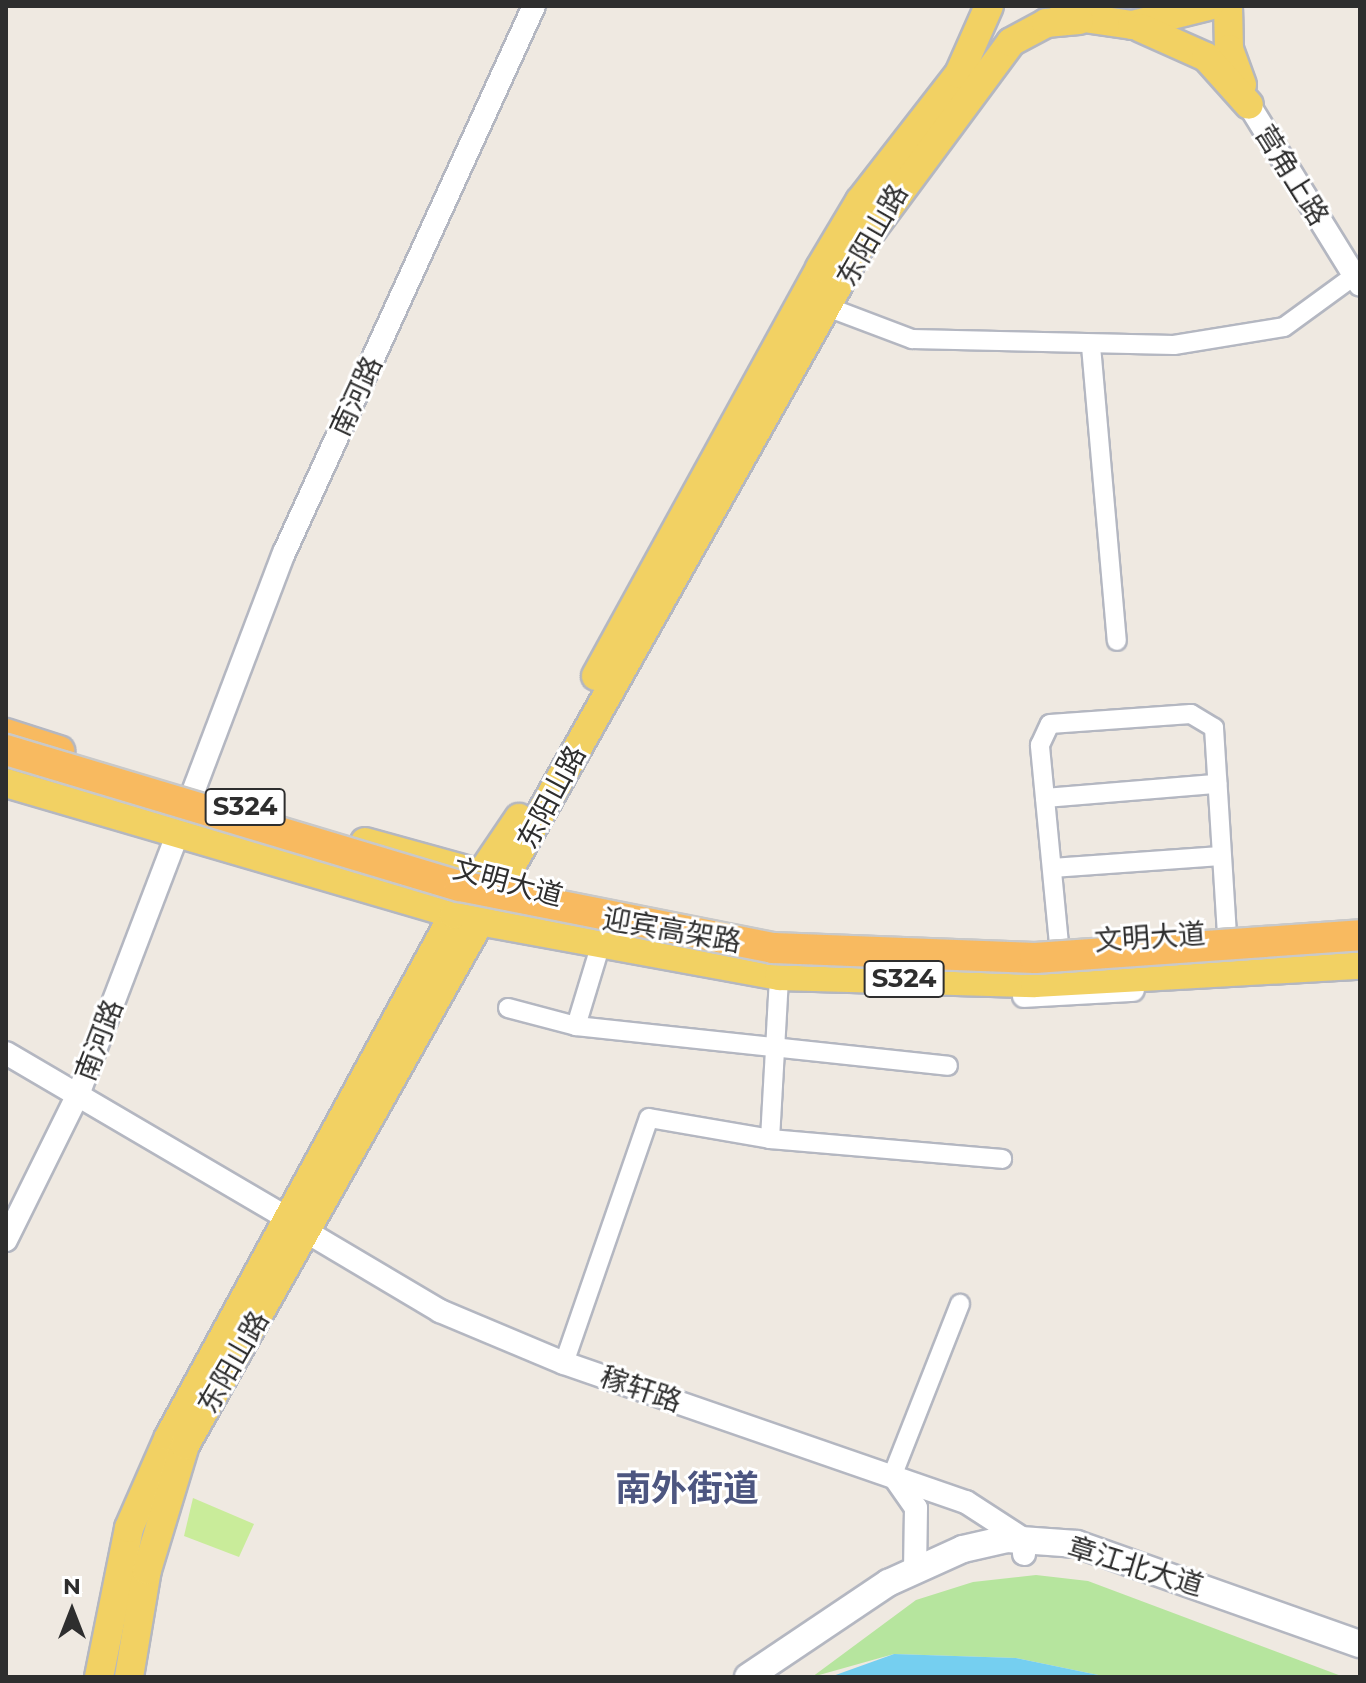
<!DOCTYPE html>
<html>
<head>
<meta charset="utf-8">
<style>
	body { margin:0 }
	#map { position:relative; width:1366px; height:1683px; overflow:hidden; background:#efe9e1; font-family:Montserrat,"Noto Sans SC",sans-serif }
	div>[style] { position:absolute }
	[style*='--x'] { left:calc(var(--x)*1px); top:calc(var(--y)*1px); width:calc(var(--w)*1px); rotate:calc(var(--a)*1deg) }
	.green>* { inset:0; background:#b6e59e }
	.pitch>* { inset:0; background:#c9ec9a }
	.water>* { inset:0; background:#75cff0 }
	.roads { filter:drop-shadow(2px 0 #b4b7c1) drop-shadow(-2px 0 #b4b7c1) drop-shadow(0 2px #b4b7c1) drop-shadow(0 -2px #b4b7c1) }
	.minor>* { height:18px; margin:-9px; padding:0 9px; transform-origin:9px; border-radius:9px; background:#fff }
	.tertiary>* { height:22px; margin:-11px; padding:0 11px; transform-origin:11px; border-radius:11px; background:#fff }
	.secondary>* { height:26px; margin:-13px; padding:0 13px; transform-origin:13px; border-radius:13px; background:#fff }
	.primary>* { height:28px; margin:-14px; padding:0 14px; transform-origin:14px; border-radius:14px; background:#f2d163 }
	.trunk>* { height:30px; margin:-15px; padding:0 15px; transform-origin:15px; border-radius:15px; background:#f8ba60 }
	.bridges { filter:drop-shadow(2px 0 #c9c9c9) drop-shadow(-2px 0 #c9c9c9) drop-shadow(0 2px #c9c9c9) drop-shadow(0 -2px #c9c9c9) }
	.trunk-bridge>* { height:30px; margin:-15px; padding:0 15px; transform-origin:15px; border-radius:15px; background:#f8ba60 }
	span { translate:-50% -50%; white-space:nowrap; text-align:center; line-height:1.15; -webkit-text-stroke:6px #fff; paint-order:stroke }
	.shield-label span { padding:2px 6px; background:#fff; border:2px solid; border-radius:6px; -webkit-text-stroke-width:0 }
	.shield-label { font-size:26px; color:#2e2e2e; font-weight:700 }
	.street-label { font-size:28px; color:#2e2e2e }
	.district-label { font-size:36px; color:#4d5680; font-weight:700 }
	.frame { position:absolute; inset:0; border:8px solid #2e2e2e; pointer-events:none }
	.north { position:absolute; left:32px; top:1571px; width:80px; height:80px; -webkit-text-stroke:6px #fff; paint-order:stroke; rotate:0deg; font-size:22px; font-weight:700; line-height:32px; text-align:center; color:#2e2e2e }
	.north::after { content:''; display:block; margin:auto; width:28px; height:36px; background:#2e2e2e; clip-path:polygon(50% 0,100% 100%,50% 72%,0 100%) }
</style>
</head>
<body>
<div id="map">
	<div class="green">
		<i style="clip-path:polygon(1036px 1575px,1088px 1581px,1344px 1677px,1108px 1677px,1016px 1658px,894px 1654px,812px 1677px,916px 1600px,973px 1582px)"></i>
	</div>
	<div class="pitch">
		<i style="clip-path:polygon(193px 1498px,254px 1524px,239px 1557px,184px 1536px)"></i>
	</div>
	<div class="water">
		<i style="clip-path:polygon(894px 1654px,1016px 1658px,1108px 1677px,830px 1677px)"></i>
	</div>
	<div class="roads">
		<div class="minor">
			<i style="--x:830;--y:308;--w:88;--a:20.7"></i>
			<i style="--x:912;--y:339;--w:262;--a:1.3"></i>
			<i style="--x:1174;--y:345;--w:111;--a:-9.3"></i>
			<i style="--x:1284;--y:327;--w:87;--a:-36.1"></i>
			<i style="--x:1091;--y:346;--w:296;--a:85"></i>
			<i style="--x:1045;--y:798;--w:173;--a:-4.7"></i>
			<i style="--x:1052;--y:868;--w:169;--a:-4.1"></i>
			<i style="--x:1059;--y:944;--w:200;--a:-95.5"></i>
			<i style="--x:1040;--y:745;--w:23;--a:-65"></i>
			<i style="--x:1050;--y:724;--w:141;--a:-4.1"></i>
			<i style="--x:1191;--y:714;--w:27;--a:31"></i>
			<i style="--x:1214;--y:728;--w:204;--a:86.4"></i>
			<i style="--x:508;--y:1008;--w:70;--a:14.8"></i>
			<i style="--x:576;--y:1026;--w:374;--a:6.1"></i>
			<i style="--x:576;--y:1026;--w:83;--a:-73.1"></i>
			<i style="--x:770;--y:1139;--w:163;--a:-86.8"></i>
			<i style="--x:564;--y:1363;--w:259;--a:-70.9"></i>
			<i style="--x:649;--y:1118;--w:123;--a:9.8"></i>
			<i style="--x:770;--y:1139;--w:233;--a:4.9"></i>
			<i style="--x:893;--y:1474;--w:183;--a:-68.5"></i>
		</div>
		<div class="tertiary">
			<i style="--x:1249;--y:105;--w:211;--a:58.3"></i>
			<i style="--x:193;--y:792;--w:256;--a:-69.2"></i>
			<i style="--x:284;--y:553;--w:601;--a:-65.44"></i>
			<i style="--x:1024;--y:996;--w:109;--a:-3.2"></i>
			<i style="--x:6;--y:1053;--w:326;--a:30.4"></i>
			<i style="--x:307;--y:1232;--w:155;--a:30.7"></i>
			<i style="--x:440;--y:1311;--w:134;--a:22.8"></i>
			<i style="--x:564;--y:1363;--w:425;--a:19.1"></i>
			<i style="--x:966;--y:1502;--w:68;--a:33"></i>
			<i style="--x:1023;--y:1539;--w:15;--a:86"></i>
			<i style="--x:6;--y:1240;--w:165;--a:-63.7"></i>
			<i style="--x:79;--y:1092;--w:275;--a:-69.1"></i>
			<i style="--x:893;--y:1475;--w:40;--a:55.1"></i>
			<i style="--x:916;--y:1508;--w:61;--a:90.9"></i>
		</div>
		<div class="secondary">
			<i style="--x:748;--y:1677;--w:169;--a:-33.9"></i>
			<i style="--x:888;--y:1583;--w:82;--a:-24.4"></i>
			<i style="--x:963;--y:1549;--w:45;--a:-12.8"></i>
			<i style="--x:1007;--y:1539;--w:70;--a:4.1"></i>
			<i style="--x:1077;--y:1544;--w:300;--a:19.5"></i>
		</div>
		<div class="primary">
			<i style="--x:1228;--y:6;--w:43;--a:88.7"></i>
			<i style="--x:1229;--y:49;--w:38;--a:70"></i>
			<i style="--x:1063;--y:15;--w:70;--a:8.2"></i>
			<i style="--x:1132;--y:25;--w:79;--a:-13.9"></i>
			<i style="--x:1141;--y:28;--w:71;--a:24"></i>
			<i style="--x:1206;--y:57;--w:64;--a:48.1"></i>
			<i style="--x:596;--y:676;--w:465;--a:-61.2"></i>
			<i style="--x:820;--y:268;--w:78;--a:-59.2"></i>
			<i style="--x:860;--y:201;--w:161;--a:-52.1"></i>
			<i style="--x:959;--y:74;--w:74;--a:-66.2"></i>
			<i style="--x:6;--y:783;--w:493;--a:16.3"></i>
			<i style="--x:479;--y:921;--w:305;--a:10.4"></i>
			<i style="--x:779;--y:976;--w:256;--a:1.6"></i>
			<i style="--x:1035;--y:983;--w:325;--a:-3.2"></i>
			<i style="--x:365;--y:842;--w:139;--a:15.4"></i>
			<i style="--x:99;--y:1677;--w:152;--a:-78.6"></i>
			<i style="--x:129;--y:1528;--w:99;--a:-66.3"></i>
			<i style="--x:169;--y:1437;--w:596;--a:-61.41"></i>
			<i style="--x:454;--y:914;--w:116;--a:-55.9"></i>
			<i style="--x:129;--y:1677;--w:109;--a:-80.5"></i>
			<i style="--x:147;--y:1570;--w:131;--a:-73.1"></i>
			<i style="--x:185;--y:1445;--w:1377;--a:-60.61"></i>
			<i style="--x:861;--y:245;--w:252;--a:-53.5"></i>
			<i style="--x:1011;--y:42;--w:40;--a:-28"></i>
			<i style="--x:1046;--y:23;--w:33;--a:-5"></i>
		</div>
		<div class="trunk">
			<i style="--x:6;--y:734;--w:56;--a:17.8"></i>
		</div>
	</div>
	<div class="bridges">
		<div class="trunk-bridge">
			<i style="--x:6;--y:750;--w:474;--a:16.7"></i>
			<i style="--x:460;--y:886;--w:319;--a:11.2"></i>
			<i style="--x:773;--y:948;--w:262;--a:2.2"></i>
			<i style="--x:1035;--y:958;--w:326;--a:-4"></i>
		</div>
	</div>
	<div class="shield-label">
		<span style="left:245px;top:807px">S324</span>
		<span style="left:904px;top:979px">S324</span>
	</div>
	<div class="street-label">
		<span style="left:1292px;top:175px;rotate:58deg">营角上路</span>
		<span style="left:872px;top:235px;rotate:-60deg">东阳山路</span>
		<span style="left:356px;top:396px;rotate:-65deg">南河路</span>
		<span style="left:551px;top:797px;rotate:-62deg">东阳山路</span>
		<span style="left:508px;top:882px;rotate:15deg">文明大道</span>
		<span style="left:672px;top:930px;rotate:10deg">迎宾高架路</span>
		<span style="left:1150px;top:937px;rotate:-4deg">文明大道</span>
		<span style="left:99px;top:1040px;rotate:-69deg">南河路</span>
		<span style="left:233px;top:1362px;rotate:-60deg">东阳山路</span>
		<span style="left:641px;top:1389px;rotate:19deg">稼轩路</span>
		<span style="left:1136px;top:1566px;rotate:17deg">章江北大道</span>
	</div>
	<div class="district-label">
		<span style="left:687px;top:1489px">南外街道</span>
	</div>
	<div class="frame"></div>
	<div class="north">N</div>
</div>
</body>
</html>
